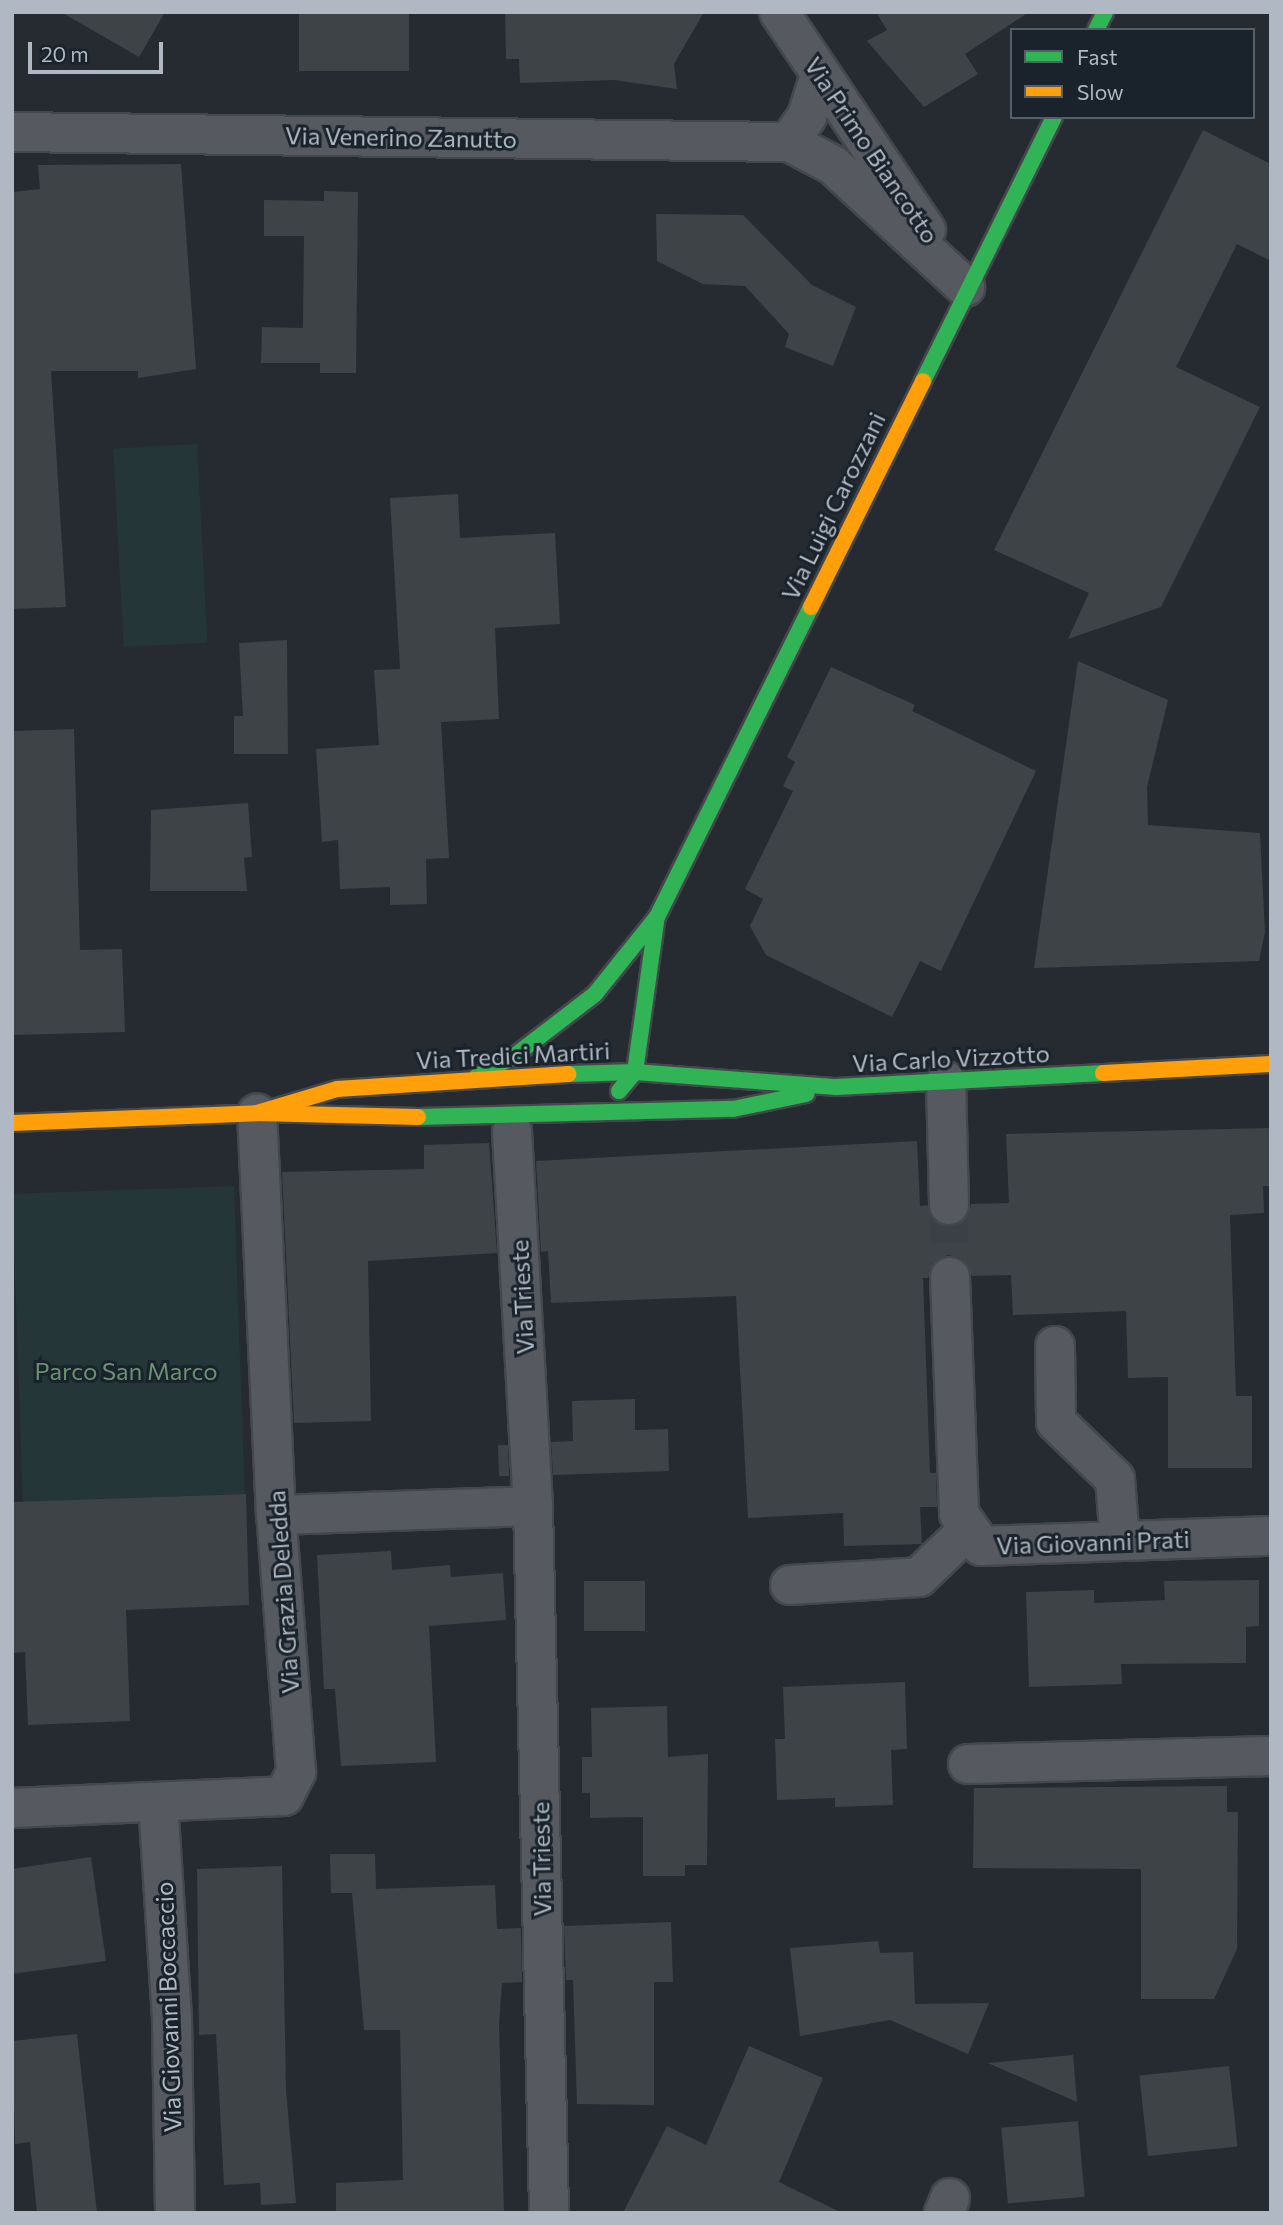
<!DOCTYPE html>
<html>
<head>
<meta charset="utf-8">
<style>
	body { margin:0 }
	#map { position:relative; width:1283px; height:2225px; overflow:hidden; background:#262b31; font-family:Commissioner,sans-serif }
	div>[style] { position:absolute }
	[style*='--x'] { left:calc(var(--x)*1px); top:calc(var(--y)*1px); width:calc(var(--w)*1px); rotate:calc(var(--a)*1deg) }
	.green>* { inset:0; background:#243637; transform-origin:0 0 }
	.building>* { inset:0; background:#3e4348; transform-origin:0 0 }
	.street-tunnel>* { height:38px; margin-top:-19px; transform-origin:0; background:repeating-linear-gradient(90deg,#3b4047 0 38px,transparent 0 57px) }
	.roads { filter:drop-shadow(2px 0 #44474c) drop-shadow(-2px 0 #44474c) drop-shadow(0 2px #44474c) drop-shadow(0 -2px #44474c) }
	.street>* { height:38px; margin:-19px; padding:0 19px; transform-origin:19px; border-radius:19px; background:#565a60 }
	.fast>* { height:16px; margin:-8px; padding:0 8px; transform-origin:8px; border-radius:8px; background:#30b455 }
	.slow>* { height:16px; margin:-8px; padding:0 8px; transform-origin:8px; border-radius:8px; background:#ff9f0a }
	span { translate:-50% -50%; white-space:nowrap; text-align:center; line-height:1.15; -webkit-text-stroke:6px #1a222b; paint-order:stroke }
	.street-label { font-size:24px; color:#afb8c3 }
	.park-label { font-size:24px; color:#689270 }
	.frame { position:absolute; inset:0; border:14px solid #afb8c3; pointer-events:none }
	.legend { position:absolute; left:1010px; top:28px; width:245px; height:91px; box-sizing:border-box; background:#1a222b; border:2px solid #565e68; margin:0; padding:9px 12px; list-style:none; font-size:21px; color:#afb8c3 }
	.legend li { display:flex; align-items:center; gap:14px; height:35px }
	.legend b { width:35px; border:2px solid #565e68 }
	.scale { position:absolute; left:28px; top:42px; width:135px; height:32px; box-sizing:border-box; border:4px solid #afb8c3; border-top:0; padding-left:9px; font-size:21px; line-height:24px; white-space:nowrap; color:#afb8c3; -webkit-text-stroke:5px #1a222b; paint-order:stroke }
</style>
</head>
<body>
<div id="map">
	<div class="green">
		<i style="left:197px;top:444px;width:199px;height:84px;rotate:87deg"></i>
		<i style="left:234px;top:1186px;width:308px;height:222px;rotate:88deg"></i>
	</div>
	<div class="building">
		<i style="clip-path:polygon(61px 12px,165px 12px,139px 57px)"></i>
		<i style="left:299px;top:12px;width:110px;height:59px"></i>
		<i style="clip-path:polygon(505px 12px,704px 12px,674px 64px,677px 89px,614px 80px,520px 83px,519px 59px,506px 59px)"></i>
		<i style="clip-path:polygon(876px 12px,1029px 12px,965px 54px,978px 74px,924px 107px,867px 41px,887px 30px)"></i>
		<i style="clip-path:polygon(1203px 130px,1271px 164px,1271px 261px,1237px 244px,1176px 367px,1260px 407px,1161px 607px,1068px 639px,1089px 593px,994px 550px)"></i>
		<i style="clip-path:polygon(181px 164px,196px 369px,138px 378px,138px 371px,51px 371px,66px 607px,12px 609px,12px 192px,40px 189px,38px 165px)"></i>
		<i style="clip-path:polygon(324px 191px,358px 192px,356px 373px,320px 373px,320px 363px,261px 363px,262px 327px,303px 328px,304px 236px,264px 236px,264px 200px,324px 201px)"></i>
		<i style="clip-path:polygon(656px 214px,743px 215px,812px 285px,856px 307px,833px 366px,785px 347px,789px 334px,745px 286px,703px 284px,657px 261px)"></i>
		<i style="clip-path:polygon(458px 494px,460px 538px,555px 533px,560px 624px,495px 628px,499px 719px,441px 722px,449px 858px,426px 859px,427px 904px,390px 905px,390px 887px,340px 889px,338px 840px,322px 842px,316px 749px,379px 745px,374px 670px,400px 669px,390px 498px)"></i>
		<i style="clip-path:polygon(287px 640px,288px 754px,234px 754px,234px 716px,243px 716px,239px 643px)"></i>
		<i style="clip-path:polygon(1078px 661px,1168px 700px,1147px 787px,1148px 825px,1260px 833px,1265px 932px,1259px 961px,1034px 968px)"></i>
		<i style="clip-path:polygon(831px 667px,915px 705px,912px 711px,1036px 771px,941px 971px,920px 961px,892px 1017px,766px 955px,750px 926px,763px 899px,745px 889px,793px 791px,783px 786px,795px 762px,787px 757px)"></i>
		<i style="clip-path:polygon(74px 729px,80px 950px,122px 949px,125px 1032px,12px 1035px,12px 731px)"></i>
		<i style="clip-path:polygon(248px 803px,252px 857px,244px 858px,247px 891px,150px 891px,151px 810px)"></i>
		<i style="clip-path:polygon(1271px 1128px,1271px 1186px,1263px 1186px,1264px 1213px,1230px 1215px,1236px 1396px,1252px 1396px,1252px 1468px,1168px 1468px,1168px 1377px,1128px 1378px,1126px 1311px,1013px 1315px,1011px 1275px,972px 1276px,961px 1258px,948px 1255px,938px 1259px,928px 1278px,923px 1278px,930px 1473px,936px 1473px,937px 1507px,920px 1507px,922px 1544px,844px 1546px,843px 1513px,748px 1518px,736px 1296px,551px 1303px,548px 1251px,541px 1252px,536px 1161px,917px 1141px,920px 1206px,927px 1205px,938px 1224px,950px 1227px,968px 1216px,971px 1204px,1009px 1203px,1006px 1134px)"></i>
		<i style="clip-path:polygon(489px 1143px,497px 1253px,368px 1261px,371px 1421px,294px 1423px,282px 1172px,424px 1169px,424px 1145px)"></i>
		<i style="clip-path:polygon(635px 1399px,635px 1430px,668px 1429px,669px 1471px,553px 1475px,551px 1442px,573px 1441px,572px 1401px)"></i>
		<i style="left:508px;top:1445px;width:31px;height:10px;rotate:88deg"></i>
		<i style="clip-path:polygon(246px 1494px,249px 1605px,126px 1610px,130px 1721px,28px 1725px,25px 1652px,12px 1653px,12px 1502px)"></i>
		<i style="clip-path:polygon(391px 1551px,392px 1570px,450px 1565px,451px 1577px,503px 1573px,506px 1620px,429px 1626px,436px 1762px,341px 1766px,335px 1689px,324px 1689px,317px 1555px)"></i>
		<i style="clip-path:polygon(1259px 1580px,1259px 1626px,1246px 1627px,1246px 1663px,1121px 1664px,1122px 1684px,1029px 1687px,1026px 1592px,1094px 1590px,1094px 1603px,1165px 1600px,1164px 1581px)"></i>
		<i style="left:645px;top:1581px;width:50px;height:61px;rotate:90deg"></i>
		<i style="clip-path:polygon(905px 1682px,907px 1749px,891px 1750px,893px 1805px,835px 1807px,835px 1798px,777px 1800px,775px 1739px,785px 1739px,783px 1687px)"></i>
		<i style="clip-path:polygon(667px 1706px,668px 1757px,708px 1754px,707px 1865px,685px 1865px,685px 1876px,643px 1876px,643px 1817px,590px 1818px,590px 1793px,582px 1793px,582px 1757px,592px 1757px,591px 1708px)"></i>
		<i style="clip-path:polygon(1227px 1786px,1227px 1812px,1238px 1812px,1237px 1949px,1214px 1999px,1141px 1999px,1141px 1869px,973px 1868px,974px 1788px)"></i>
		<i style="clip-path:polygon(330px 1854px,375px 1854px,376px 1889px,495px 1885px,497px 1929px,521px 1928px,522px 1982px,502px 1983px,499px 2024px,504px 2213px,336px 2213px,336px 2183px,403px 2180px,400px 2030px,364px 2030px,352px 1893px,331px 1893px)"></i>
		<i style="clip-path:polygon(91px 1857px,106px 1961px,12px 1974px,12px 1869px)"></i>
		<i style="clip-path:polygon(282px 1866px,286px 2090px,296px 2203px,261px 2205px,260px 2183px,224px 2185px,216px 2034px,199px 2035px,197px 1869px)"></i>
		<i style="clip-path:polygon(671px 1922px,673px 1982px,654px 1982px,654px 2105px,577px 2104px,573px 1980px,566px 1980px,564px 1926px)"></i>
		<i style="clip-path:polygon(878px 1941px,880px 1953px,913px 1952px,915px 2004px,989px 2003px,968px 2054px,890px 2020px,800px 2036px,790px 1948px)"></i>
		<i style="clip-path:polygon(77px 2034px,97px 2213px,37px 2213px,30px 2142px,15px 2144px,12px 2041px)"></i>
		<i style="clip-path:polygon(749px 2046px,823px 2078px,779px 2182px,842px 2213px,623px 2213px,667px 2126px,706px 2145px)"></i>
		<i style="clip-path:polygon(1073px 2055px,1077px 2102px,988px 2063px)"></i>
		<i style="left:1229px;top:2066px;width:81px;height:90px;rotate:84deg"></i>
		<i style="left:1078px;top:2121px;width:76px;height:77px;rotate:85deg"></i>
	</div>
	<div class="street-tunnel">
		<i style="--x:949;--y:1205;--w:72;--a:89.2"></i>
	</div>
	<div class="roads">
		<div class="street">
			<i style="--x:779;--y:12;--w:263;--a:56"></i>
			<i style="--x:12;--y:132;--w:777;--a:0.74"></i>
			<i style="--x:789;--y:142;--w:50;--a:27.6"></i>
			<i style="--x:833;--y:165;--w:180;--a:42.7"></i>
			<i style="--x:789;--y:142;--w:32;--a:-55"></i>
			<i style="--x:807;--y:116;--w:43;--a:-72.4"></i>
			<i style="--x:946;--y:1081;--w:124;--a:88.6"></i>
			<i style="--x:512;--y:1131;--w:376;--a:86.8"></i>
			<i style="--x:533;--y:1506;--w:707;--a:88.7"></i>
			<i style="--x:950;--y:1277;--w:237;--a:87.8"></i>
			<i style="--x:959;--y:1514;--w:39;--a:55"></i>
			<i style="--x:981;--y:1546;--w:290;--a:-2"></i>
			<i style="--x:1055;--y:1346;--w:76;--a:89.2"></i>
			<i style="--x:1056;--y:1422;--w:82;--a:44"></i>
			<i style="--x:1115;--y:1479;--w:62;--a:85.4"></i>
			<i style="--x:276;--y:1515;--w:257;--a:-2"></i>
			<i style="--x:790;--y:1585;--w:129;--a:-3.5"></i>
			<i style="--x:919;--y:1577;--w:69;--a:-43.8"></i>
			<i style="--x:968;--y:1764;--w:303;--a:-1.5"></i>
			<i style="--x:158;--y:1802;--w:218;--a:86.3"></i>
			<i style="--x:172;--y:2020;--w:193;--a:89.1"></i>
			<i style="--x:12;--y:1808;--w:272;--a:-2.5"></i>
			<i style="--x:284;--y:1796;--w:27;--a:-63"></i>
			<i style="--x:296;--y:1772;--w:258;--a:-94.4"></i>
			<i style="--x:276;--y:1515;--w:402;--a:-92.7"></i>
			<i style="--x:944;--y:2213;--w:16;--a:-68"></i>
		</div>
		<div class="fast">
			<i style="--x:1096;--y:30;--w:20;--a:-63"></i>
			<i style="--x:923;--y:381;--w:295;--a:-63.6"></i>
			<i style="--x:569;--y:1074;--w:66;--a:-1.7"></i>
			<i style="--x:635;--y:1072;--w:202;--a:4.3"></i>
			<i style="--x:836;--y:1087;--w:267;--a:-3"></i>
			<i style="--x:477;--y:1076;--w:41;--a:-27.8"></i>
			<i style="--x:513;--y:1057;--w:103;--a:-37.5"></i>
			<i style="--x:595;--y:994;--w:99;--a:-51.2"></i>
			<i style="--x:657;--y:917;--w:346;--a:-63.6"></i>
			<i style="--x:619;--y:1091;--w:25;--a:-50"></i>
			<i style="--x:635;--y:1072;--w:151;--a:-82"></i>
			<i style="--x:418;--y:1117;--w:315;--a:-1.5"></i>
			<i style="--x:733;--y:1109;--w:75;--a:-11.6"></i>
		</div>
		<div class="slow">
			<i style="--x:811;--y:607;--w:252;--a:-63.6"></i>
			<i style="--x:1103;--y:1073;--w:168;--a:-3.1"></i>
			<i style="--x:257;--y:1113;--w:84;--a:-16.7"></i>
			<i style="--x:337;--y:1089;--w:232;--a:-3.7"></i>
			<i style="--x:12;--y:1123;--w:245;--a:-2.3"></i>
			<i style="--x:257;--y:1113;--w:161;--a:1.4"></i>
		</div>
	</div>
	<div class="street-label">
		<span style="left:401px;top:137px;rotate:1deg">Via Venerino Zanutto</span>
		<span style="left:872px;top:150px;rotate:56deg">Via Primo Biancotto</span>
		<span style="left:833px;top:506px;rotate:-64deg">Via Luigi Carozzani</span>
		<span style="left:513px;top:1055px;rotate:-3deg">Via Tredici Martiri</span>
		<span style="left:951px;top:1058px;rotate:-3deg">Via Carlo Vizzotto</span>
		<span style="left:522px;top:1297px;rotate:-93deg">Via Trieste</span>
		<span style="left:1093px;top:1542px;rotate:-2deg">Via Giovanni Prati</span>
		<span style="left:283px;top:1592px;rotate:-94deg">Via Grazia Deledda</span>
		<span style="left:541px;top:1859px;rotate:-91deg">Via Trieste</span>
		<span style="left:168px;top:2007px;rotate:-92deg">Via Giovanni Boccaccio</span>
	</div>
	<div class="park-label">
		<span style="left:126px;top:1371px">Parco San Marco</span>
	</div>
	<div class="frame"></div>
	<ul class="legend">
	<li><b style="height:9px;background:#30b455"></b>Fast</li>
	<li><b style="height:9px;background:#ff9f0a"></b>Slow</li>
	</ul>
	<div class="scale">20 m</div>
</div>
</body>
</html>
